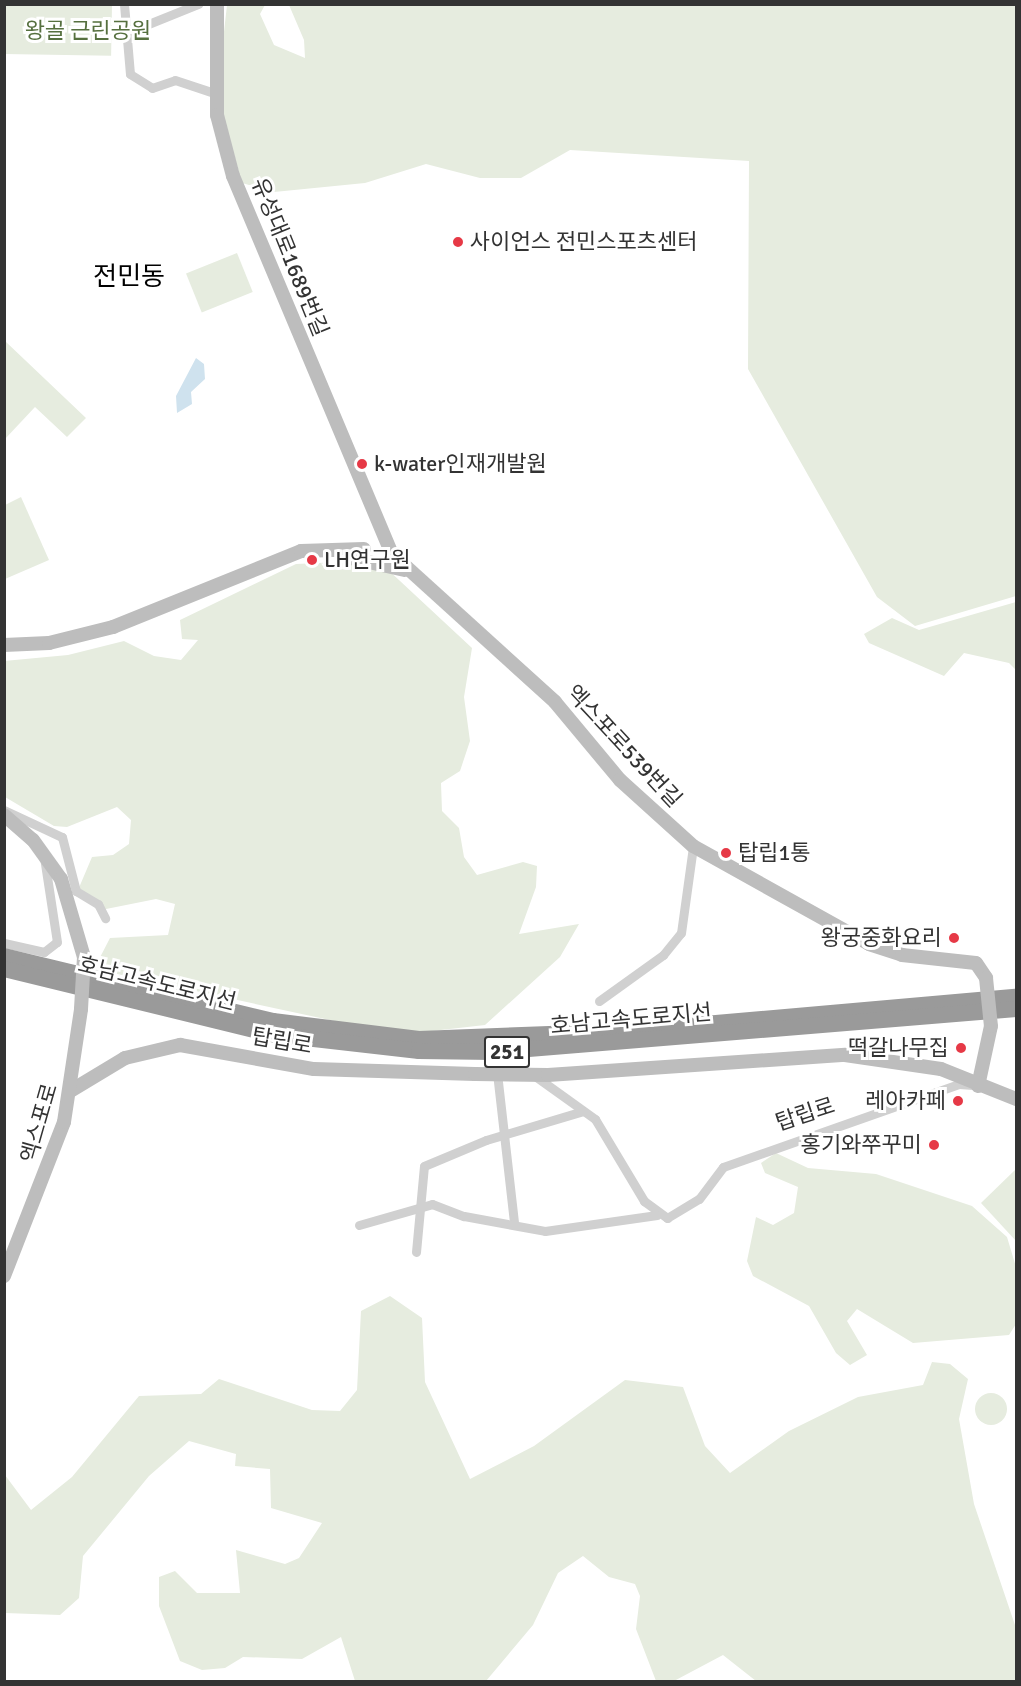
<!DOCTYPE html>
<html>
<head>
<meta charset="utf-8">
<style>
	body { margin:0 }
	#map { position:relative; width:1021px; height:1686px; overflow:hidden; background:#fff; font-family:Signika,"Noto Sans KR",sans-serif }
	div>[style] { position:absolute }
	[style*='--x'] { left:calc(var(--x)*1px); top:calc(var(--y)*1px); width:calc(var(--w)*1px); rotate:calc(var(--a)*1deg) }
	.green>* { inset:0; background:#e6ecdf; transform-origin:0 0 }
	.round { border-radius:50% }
	.water>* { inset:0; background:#cfe2ee }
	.street>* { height:9px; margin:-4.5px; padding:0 4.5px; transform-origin:4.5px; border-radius:4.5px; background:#d0d0d0 }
	.secondary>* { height:14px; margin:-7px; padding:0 7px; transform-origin:7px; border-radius:7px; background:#bdbdbd }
	.highway>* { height:16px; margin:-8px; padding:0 8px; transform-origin:8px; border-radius:8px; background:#9a9a9a }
	.secondary-bridge>* { height:14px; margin:-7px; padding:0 7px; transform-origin:7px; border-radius:7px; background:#bdbdbd }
	.dots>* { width:16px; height:16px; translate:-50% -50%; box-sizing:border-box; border:3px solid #fff; border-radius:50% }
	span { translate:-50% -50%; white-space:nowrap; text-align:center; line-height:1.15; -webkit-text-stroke:6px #fff; paint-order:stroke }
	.shield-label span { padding:2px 4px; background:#fff; border:2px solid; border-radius:4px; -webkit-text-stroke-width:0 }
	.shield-label { font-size:21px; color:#333; font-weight:700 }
	.park-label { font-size:22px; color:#56703f }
	.poi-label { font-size:22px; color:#333 }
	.left { translate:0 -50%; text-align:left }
	.right { translate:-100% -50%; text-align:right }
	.street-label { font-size:22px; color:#333 }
	.quarter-label { font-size:26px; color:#000 }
	.frame { position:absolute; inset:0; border:6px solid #333; pointer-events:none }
</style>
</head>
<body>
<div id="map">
	<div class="green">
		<i style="left:5px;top:4px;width:107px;height:50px;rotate:1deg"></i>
		<i style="clip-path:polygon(322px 4px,1016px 5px,1016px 596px,915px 626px,877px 597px,748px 369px,749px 161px,570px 150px,521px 178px,480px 178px,426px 164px,365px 183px,274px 192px,242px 183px,217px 94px,227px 5px,265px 5px,260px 14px,274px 45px,305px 58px,304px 40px,289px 5px)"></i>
		<i style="left:237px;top:253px;width:42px;height:55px;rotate:68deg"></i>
		<i style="clip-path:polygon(5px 341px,86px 418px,67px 437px,35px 407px,5px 439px)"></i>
		<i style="clip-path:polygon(21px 497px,49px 560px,5px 579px,5px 505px)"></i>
		<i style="clip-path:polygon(362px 561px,385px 567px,472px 648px,464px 697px,470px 741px,460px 771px,441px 783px,442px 811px,459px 828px,464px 857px,477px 875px,523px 862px,537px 866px,536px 887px,519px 934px,579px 924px,560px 957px,485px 1025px,423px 1032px,362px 1027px,94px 969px,110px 938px,168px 935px,175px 904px,156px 899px,101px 910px,78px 890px,92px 857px,113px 855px,129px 844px,131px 820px,117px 807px,67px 827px,54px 826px,5px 797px,4px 661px,68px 655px,124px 641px,154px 656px,181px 660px,198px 640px,182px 639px,180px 620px,296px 564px)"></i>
		<i style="clip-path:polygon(1016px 602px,1016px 670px,1009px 663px,964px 653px,944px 676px,869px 643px,864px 634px,892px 618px,919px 630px)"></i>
		<i style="clip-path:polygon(776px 1153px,808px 1168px,876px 1174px,972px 1206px,1007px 1237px,1016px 1267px,1016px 1324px,1009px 1335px,913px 1343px,857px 1309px,847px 1321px,867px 1355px,850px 1365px,836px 1353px,809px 1306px,753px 1276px,747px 1261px,756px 1217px,773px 1225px,794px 1213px,798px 1187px,765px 1173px,761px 1163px)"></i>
		<i style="clip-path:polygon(1016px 1169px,1016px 1241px,981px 1203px)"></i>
		<i style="clip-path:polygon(390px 1296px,422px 1318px,425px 1382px,470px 1479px,534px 1446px,625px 1380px,683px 1387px,705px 1446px,730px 1473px,789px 1431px,858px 1397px,923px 1385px,932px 1362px,950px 1364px,968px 1379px,959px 1419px,974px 1504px,1016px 1628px,1016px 1681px,756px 1681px,723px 1655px,674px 1681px,656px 1681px,636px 1629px,640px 1596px,635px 1584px,609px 1577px,583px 1556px,558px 1573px,533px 1625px,486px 1681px,355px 1681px,341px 1637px,302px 1659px,243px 1657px,225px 1668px,202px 1670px,180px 1661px,159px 1606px,159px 1577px,175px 1571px,197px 1593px,240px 1593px,236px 1550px,285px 1564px,299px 1558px,322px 1523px,271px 1508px,270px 1469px,235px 1466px,236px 1454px,189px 1441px,149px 1476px,83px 1556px,79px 1598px,60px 1615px,5px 1613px,5px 1475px,31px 1510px,72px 1477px,139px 1396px,201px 1394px,219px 1379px,312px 1410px,340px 1411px,357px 1390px,361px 1311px)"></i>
		<i class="round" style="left:975px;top:1393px;width:32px;height:32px"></i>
	</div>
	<div class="water">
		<i style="clip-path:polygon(196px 358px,204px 364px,205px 379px,191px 392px,192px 404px,177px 413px,176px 396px)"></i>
	</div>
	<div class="street">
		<i style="--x:124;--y:4;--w:70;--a:85.1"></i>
		<i style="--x:130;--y:74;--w:26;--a:32"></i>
		<i style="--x:152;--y:88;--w:24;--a:-19"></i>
		<i style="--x:175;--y:80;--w:44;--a:18.4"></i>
		<i style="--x:126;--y:33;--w:78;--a:-21.9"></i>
		<i style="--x:4;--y:810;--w:64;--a:25"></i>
		<i style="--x:62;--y:837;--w:56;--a:75.5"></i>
		<i style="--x:76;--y:891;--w:26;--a:31"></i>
		<i style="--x:98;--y:904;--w:16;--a:63"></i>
		<i style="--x:4;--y:943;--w:41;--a:12.7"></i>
		<i style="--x:44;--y:952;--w:16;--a:-38"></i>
		<i style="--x:57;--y:942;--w:86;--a:-98.7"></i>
		<i style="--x:599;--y:1001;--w:79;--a:-35.7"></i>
		<i style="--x:663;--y:955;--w:28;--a:-51"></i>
		<i style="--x:681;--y:933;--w:88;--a:-82.1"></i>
		<i style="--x:497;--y:1073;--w:151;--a:83.5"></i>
		<i style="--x:535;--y:1076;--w:74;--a:35.6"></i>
		<i style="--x:595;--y:1119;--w:96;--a:59.1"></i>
		<i style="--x:644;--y:1201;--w:29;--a:36"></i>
		<i style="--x:667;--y:1218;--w:37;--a:-31"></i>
		<i style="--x:699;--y:1199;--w:40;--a:-53"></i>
		<i style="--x:723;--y:1167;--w:250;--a:-19.4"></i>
		<i style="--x:959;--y:1084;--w:14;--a:4"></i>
		<i style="--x:359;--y:1225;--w:76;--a:-16"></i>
		<i style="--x:432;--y:1204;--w:34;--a:21"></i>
		<i style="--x:464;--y:1216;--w:82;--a:10.5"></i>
		<i style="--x:545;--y:1231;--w:113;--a:-8.1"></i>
		<i style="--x:416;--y:1252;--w:86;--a:-84.7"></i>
		<i style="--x:424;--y:1166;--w:67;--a:-22.8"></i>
		<i style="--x:486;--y:1140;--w:101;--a:-16.6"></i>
	</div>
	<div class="secondary">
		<i style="--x:217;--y:4;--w:111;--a:90"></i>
		<i style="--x:217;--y:115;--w:63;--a:75.3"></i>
		<i style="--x:233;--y:176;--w:410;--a:67.2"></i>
		<i style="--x:392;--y:554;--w:220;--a:42.2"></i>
		<i style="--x:555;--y:702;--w:102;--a:50.2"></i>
		<i style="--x:620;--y:780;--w:98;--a:42.1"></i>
		<i style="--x:693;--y:846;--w:201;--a:29.1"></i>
		<i style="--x:869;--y:944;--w:35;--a:18"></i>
		<i style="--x:902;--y:955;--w:74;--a:6.2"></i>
		<i style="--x:976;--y:963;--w:18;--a:56"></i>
		<i style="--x:346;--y:557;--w:60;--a:12.4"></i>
		<i style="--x:4;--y:645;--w:45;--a:-2.5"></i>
		<i style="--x:49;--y:643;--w:66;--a:-14"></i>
		<i style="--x:113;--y:627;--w:203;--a:-22"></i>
		<i style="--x:301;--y:551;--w:63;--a:-1.8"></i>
		<i style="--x:4;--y:815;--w:38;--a:41"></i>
		<i style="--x:33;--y:840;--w:48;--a:54.3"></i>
		<i style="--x:61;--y:879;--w:81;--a:73.6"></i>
		<i style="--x:978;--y:1086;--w:61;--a:-77.8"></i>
		<i style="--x:72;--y:1090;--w:62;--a:-31.1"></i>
		<i style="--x:125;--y:1058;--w:57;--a:-13.3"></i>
		<i style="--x:180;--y:1045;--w:136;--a:10.2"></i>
		<i style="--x:314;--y:1069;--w:161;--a:1.8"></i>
		<i style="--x:475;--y:1074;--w:73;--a:0.8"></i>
		<i style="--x:548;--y:1075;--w:298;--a:-3.9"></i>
		<i style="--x:845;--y:1055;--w:97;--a:8.3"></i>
		<i style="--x:941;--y:1069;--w:81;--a:21.8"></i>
		<i style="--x:4;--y:1276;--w:165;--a:-68.7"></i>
		<i style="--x:64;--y:1122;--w:114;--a:-81.4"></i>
	</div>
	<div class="highway">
		<i style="--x:4;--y:956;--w:277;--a:13.6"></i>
		<i style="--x:273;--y:1021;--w:147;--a:7"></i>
		<i style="--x:419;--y:1039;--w:205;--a:-2.2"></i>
		<i style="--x:624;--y:1031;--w:393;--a:-5"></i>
		<i style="--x:4;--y:969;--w:274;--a:13.7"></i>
		<i style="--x:270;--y:1034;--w:150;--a:6.5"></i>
		<i style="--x:419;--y:1051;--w:75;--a:0.8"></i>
		<i style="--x:494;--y:1052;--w:524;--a:-4.71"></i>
	</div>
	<div class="secondary-bridge">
		<i style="--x:986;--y:978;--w:48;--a:84.1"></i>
		<i style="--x:81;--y:1009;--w:52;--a:-86.7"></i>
	</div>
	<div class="dots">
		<i style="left:458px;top:242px;background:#e63946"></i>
		<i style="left:362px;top:464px;background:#e63946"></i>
		<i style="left:312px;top:560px;background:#e63946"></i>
		<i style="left:726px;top:853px;background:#e63946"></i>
		<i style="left:954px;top:938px;background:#e63946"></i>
		<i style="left:961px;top:1048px;background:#e63946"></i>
		<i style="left:958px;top:1101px;background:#e63946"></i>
		<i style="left:934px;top:1145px;background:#e63946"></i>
	</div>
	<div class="shield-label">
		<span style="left:507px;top:1052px">251</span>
	</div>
	<div class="park-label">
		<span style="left:88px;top:31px">왕골 근린공원</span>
	</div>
	<div class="poi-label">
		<span class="left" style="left:470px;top:242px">사이언스 전민스포츠센터</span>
		<span class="left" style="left:374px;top:464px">k-water인재개발원</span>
		<span class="left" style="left:324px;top:560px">LH연구원</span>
		<span class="left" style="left:738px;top:853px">탑립1통</span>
		<span class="right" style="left:942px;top:938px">왕궁중화요리</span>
		<span class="right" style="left:949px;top:1048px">떡갈나무집</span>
		<span class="right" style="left:946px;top:1101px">레아카페</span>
		<span class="right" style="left:922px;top:1145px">홍기와쭈꾸미</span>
	</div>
	<div class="street-label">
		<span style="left:290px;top:257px;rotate:68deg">유성대로1689번길</span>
		<span style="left:624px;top:746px;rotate:47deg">엑스포로539번길</span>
		<span style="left:157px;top:983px;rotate:14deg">호남고속도로지선</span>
		<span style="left:631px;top:1019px;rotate:-5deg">호남고속도로지선</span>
		<span style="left:282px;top:1041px;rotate:10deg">탑립로</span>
		<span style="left:805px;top:1114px;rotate:-18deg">탑립로</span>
		<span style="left:39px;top:1123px;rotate:-74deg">엑스포로</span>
	</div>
	<div class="quarter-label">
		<span style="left:129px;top:278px">전민동</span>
	</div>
	<div class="frame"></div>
</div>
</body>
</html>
